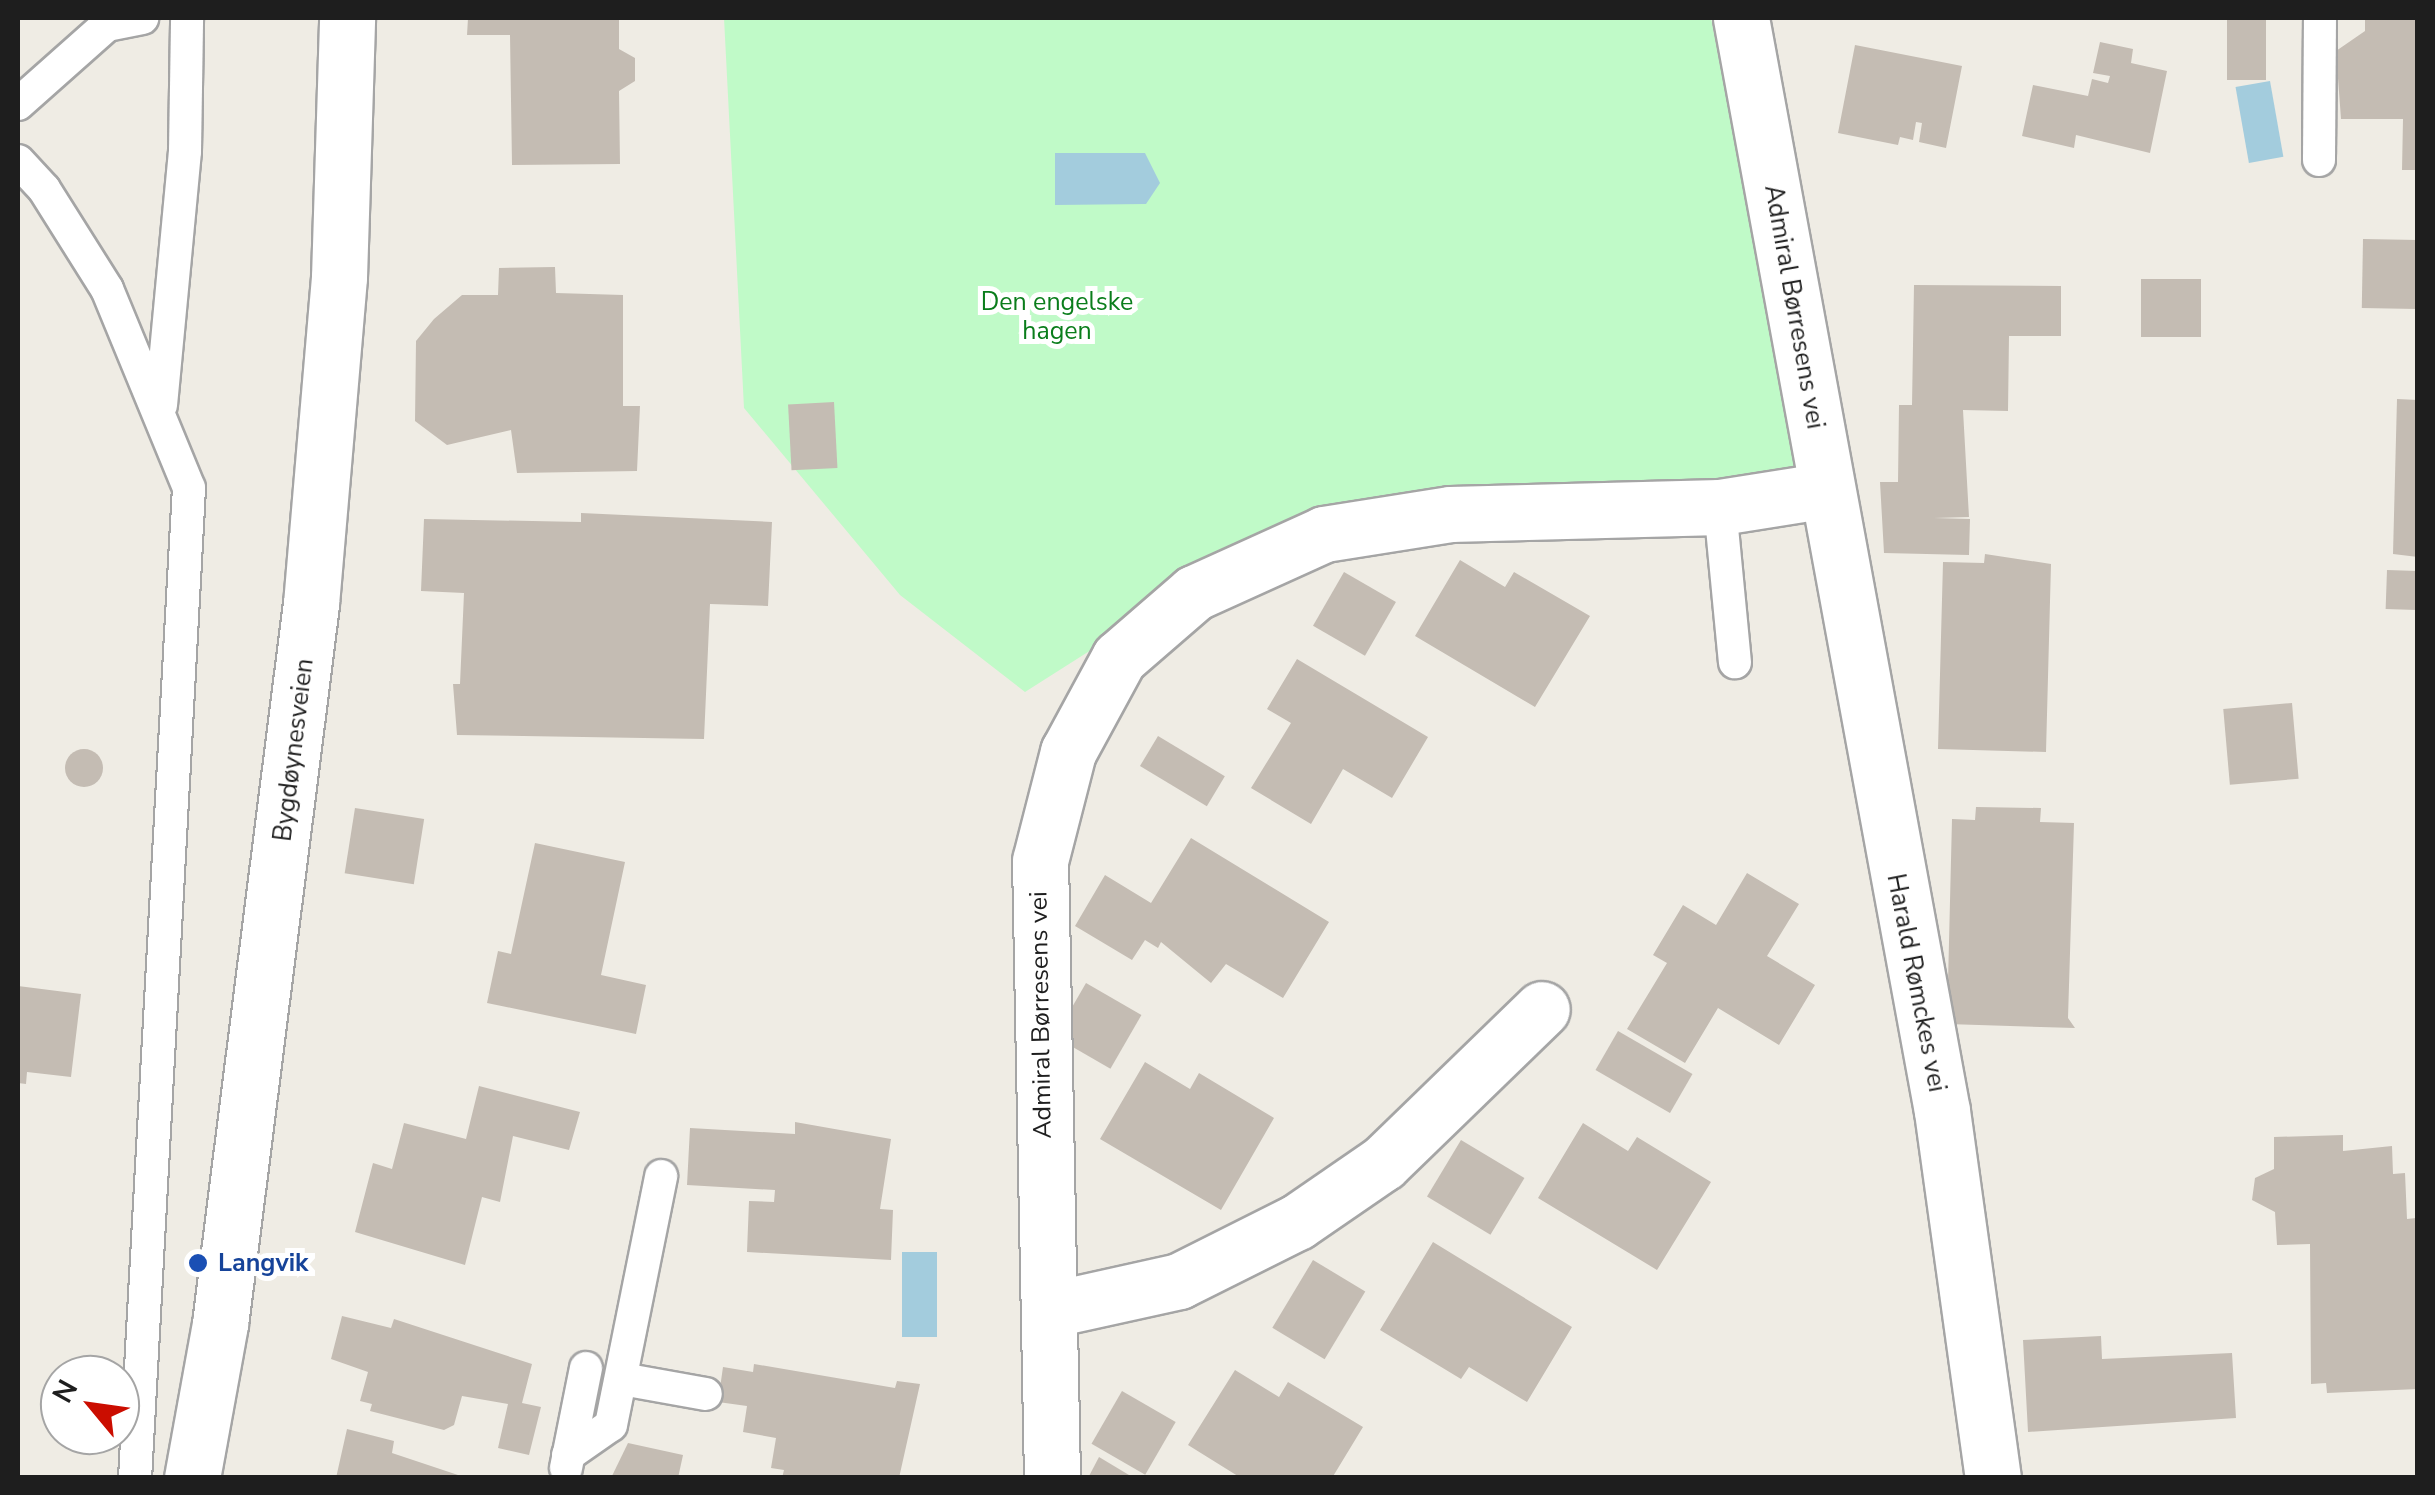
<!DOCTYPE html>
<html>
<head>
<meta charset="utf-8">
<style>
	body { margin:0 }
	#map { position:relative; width:2435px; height:1495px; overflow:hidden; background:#efece4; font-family:"Nunito Sans",sans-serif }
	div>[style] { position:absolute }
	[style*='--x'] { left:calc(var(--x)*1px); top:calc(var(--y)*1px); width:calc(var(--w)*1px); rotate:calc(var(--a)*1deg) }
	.park>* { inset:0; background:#c0fac8 }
	.water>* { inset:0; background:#a3ccdd; transform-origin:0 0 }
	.building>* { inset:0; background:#c4bcb3; transform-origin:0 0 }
	.round { border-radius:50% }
	.roads { filter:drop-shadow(2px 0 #a5a5a5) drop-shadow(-2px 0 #a5a5a5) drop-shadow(0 2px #a5a5a5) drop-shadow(0 -2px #a5a5a5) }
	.service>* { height:32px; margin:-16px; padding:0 16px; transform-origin:16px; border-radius:16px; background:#fff }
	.minor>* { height:55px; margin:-27.5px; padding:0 27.5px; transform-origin:27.5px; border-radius:27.5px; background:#fff }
	.tertiary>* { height:55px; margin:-27.5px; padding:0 27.5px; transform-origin:27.5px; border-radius:27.5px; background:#fff }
	.dots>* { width:28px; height:28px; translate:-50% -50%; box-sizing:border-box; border:5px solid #fff; border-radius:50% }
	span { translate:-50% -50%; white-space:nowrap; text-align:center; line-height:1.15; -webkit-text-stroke:10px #fff; paint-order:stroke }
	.park-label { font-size:25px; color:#0a7d1b }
	.street-label { font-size:25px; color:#1e1e1e }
	.transit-label { font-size:25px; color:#164399; font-weight:700 }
	.left { translate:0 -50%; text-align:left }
	.frame { position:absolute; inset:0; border:20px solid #1e1e1e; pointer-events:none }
	.north { position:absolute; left:40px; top:1355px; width:100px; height:100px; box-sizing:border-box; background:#fff; border:2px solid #a5a5a5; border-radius:50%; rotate:299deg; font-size:28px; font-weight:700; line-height:40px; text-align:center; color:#1e1e1e }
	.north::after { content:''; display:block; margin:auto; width:35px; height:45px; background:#cb0d00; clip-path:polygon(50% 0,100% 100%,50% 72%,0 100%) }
</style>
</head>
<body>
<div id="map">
	<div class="park">
		<i style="clip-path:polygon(724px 18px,1711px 18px,1802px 487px,1291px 523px,1025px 692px,900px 595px,744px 408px)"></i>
	</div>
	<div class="water">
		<i style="left:2270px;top:81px;width:77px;height:35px;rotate:80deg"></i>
		<i style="clip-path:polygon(1055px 153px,1145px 153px,1160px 183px,1146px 204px,1055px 205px)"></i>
		<i style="left:902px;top:1252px;width:35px;height:85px"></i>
	</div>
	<div class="building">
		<i style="clip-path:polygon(468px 18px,619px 18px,619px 49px,635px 58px,635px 81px,619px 91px,620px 164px,512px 165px,510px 35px,467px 35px)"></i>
		<i style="left:2227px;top:18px;width:39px;height:62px"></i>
		<i style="clip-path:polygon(2365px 18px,2418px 18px,2418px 170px,2402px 170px,2403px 119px,2341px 119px,2336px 51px,2365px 31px)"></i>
		<i style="clip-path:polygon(2100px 42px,2133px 49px,2131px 63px,2167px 71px,2150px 153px,2076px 135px,2074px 148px,2022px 136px,2033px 85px,2088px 96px,2092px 79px,2108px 83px,2110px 76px,2093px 73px)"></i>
		<i style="clip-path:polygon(1855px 45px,1962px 66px,1946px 148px,1919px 142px,1922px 123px,1916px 122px,1913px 140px,1900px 137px,1898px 145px,1838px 133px)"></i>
		<i style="left:2363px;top:239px;width:55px;height:69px;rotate:1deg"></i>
		<i style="clip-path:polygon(555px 267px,556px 293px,623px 295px,623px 406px,640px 406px,637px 471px,517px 473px,511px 430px,447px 445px,415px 421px,416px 341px,434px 319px,462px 295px,498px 295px,499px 268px)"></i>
		<i style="left:2141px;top:279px;width:60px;height:58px"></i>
		<i style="clip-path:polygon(1914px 285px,2061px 286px,2061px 336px,2009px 336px,2008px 411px,1963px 410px,1969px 517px,1934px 518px,1970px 519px,1969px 555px,1884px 553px,1880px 482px,1898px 482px,1899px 405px,1912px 405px)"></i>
		<i style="clip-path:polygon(2397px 399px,2418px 400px,2418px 557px,2393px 554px)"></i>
		<i style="left:834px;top:402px;width:66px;height:46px;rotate:87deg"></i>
		<i style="clip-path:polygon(581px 513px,772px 522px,768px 606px,710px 604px,704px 739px,457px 735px,453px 684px,460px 684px,464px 593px,421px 591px,424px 519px,581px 522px)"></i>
		<i style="clip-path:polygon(1985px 554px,2051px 564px,2046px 752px,1938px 749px,1943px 562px,1984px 563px)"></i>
		<i style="clip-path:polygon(1460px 560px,1505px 587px,1514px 572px,1590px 616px,1535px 707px,1415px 636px)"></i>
		<i style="left:2387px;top:570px;width:31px;height:39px;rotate:2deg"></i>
		<i style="left:1344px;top:572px;width:60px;height:62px;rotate:30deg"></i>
		<i style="clip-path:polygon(1297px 659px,1428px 737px,1392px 798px,1343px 769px,1311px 824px,1251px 788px,1291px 723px,1267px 709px)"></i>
		<i style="left:2292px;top:703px;width:76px;height:69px;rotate:85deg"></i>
		<i style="left:1158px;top:736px;width:78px;height:35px;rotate:31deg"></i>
		<i class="round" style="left:65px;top:749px;width:38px;height:38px"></i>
		<i style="clip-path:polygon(1976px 807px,2041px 808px,2040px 822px,2074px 823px,2068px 1018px,2075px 1028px,1947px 1024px,1952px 819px,1975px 820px)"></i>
		<i style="left:355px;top:808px;width:70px;height:66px;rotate:9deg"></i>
		<i style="clip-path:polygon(1191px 838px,1329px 922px,1283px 998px,1226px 964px,1211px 983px,1161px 942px,1158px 948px,1145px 940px,1132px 960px,1075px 926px,1105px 875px,1151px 903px)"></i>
		<i style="clip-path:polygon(535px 843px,625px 862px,601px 975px,646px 985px,636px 1034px,487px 1003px,498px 951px,511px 954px)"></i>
		<i style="clip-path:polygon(1747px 873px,1799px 904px,1767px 956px,1815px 985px,1779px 1045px,1718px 1008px,1685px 1063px,1627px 1029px,1667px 963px,1653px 955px,1683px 905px,1716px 925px)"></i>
		<i style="left:1086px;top:983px;width:64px;height:62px;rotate:30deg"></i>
		<i style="clip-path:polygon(18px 986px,81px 994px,71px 1077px,27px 1072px,26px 1084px,18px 1083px)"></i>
		<i style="left:1618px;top:1031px;width:86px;height:45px;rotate:30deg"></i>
		<i style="clip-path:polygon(1145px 1062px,1190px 1089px,1199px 1073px,1274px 1118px,1221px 1210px,1100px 1139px)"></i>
		<i style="clip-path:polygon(479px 1086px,580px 1112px,569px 1150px,513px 1136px,500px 1202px,482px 1197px,465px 1265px,355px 1232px,373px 1163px,392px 1169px,404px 1123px,466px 1139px)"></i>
		<i style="clip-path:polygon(795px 1122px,891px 1139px,880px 1209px,893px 1210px,891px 1260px,747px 1252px,749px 1201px,774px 1202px,775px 1190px,687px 1185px,690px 1128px,795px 1134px)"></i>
		<i style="clip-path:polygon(1583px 1123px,1628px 1151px,1637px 1137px,1711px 1182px,1657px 1270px,1538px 1198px)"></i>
		<i style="clip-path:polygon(2343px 1135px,2343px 1151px,2392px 1146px,2393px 1174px,2405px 1173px,2407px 1219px,2416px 1218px,2418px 1234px,2418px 1389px,2327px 1393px,2326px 1383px,2311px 1384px,2310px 1244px,2277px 1245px,2275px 1212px,2252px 1200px,2255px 1178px,2274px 1169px,2274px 1137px)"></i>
		<i style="left:1461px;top:1140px;width:74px;height:66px;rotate:31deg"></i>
		<i style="clip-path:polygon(1433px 1242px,1572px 1327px,1527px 1402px,1469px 1367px,1461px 1379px,1380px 1330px)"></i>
		<i style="left:1313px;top:1260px;width:61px;height:79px;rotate:31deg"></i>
		<i style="clip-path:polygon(342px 1316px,391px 1328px,394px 1319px,532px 1364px,522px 1403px,541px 1407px,529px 1455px,498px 1448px,508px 1404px,462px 1396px,454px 1425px,444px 1430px,370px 1411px,372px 1404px,360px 1401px,368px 1372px,331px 1359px)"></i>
		<i style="clip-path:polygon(2101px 1336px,2102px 1359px,2232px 1353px,2236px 1418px,2028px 1432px,2023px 1340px)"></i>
		<i style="clip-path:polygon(754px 1364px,895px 1388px,897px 1381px,920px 1384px,899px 1478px,782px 1478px,784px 1470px,771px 1468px,776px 1438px,743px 1432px,747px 1406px,718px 1402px,723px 1367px,753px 1372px)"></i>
		<i style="clip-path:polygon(1235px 1370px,1279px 1397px,1288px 1382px,1363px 1427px,1332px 1478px,1241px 1478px,1188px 1445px)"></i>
		<i style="left:1122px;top:1391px;width:62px;height:61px;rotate:30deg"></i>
		<i style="clip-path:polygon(347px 1429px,394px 1441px,392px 1453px,467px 1478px,336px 1478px)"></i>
		<i style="clip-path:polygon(628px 1443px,683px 1455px,678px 1478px,611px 1478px)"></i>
		<i style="clip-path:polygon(1099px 1457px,1134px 1478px,1088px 1478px)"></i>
	</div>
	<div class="roads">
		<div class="service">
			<i style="--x:18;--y:104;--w:119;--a:-41.6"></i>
			<i style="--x:107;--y:25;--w:36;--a:-11"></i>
			<i style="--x:2319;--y:160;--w:142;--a:-89.6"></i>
			<i style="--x:18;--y:161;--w:38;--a:47"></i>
			<i style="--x:44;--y:189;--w:118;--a:57.8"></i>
			<i style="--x:107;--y:289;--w:215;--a:67.6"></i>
			<i style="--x:189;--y:488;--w:991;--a:93.12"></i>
			<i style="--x:161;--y:405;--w:255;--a:-84.6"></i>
			<i style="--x:185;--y:151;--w:133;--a:-89.1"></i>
			<i style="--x:1720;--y:507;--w:156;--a:84.5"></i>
			<i style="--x:622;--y:1379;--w:85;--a:10.1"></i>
			<i style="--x:568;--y:1455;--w:52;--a:-34.9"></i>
			<i style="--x:611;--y:1425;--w:254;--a:-78.6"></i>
			<i style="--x:566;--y:1468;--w:102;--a:-78.7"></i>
		</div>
		<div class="minor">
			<i style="--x:1741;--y:18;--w:1111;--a:79.58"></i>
			<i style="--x:1942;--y:1111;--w:371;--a:82.1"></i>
			<i style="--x:1053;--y:1309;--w:129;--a:-12.5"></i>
			<i style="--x:1179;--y:1281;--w:132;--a:-26.6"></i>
			<i style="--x:1297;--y:1222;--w:104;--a:-34.5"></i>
			<i style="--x:1383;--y:1163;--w:221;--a:-44.1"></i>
			<i style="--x:1052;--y:1478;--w:617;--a:-91.11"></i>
			<i style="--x:1040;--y:861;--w:113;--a:-75.6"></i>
			<i style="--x:1068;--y:752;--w:107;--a:-61.5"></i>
			<i style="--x:1119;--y:658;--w:99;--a:-40.9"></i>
			<i style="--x:1194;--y:593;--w:143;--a:-24.4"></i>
			<i style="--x:1324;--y:534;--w:128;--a:-9"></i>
			<i style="--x:1450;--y:514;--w:270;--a:-1.5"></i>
			<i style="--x:1720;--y:507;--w:108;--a:-9"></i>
		</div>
		<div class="tertiary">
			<i style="--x:192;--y:1478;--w:157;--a:-79.7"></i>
			<i style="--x:220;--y:1324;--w:726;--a:-82.8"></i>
			<i style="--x:311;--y:604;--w:328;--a:-85.1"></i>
			<i style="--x:339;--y:277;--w:259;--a:-88.2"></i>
		</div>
	</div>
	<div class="dots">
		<i style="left:198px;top:1263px;background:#1a4fb4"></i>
	</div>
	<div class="park-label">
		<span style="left:1057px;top:317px">Den engelske<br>hagen</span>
	</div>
	<div class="street-label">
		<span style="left:1794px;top:307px;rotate:80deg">Admiral Børresens vei</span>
		<span style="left:294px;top:750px;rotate:-83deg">Bygdøynesveien</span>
		<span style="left:1916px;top:983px;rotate:79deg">Harald Rømckes vei</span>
		<span style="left:1041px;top:1015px;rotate:-91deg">Admiral Børresens vei</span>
	</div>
	<div class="transit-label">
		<span class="left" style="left:218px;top:1263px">Langvik</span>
	</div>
	<div class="frame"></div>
	<div class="north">N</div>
</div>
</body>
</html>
